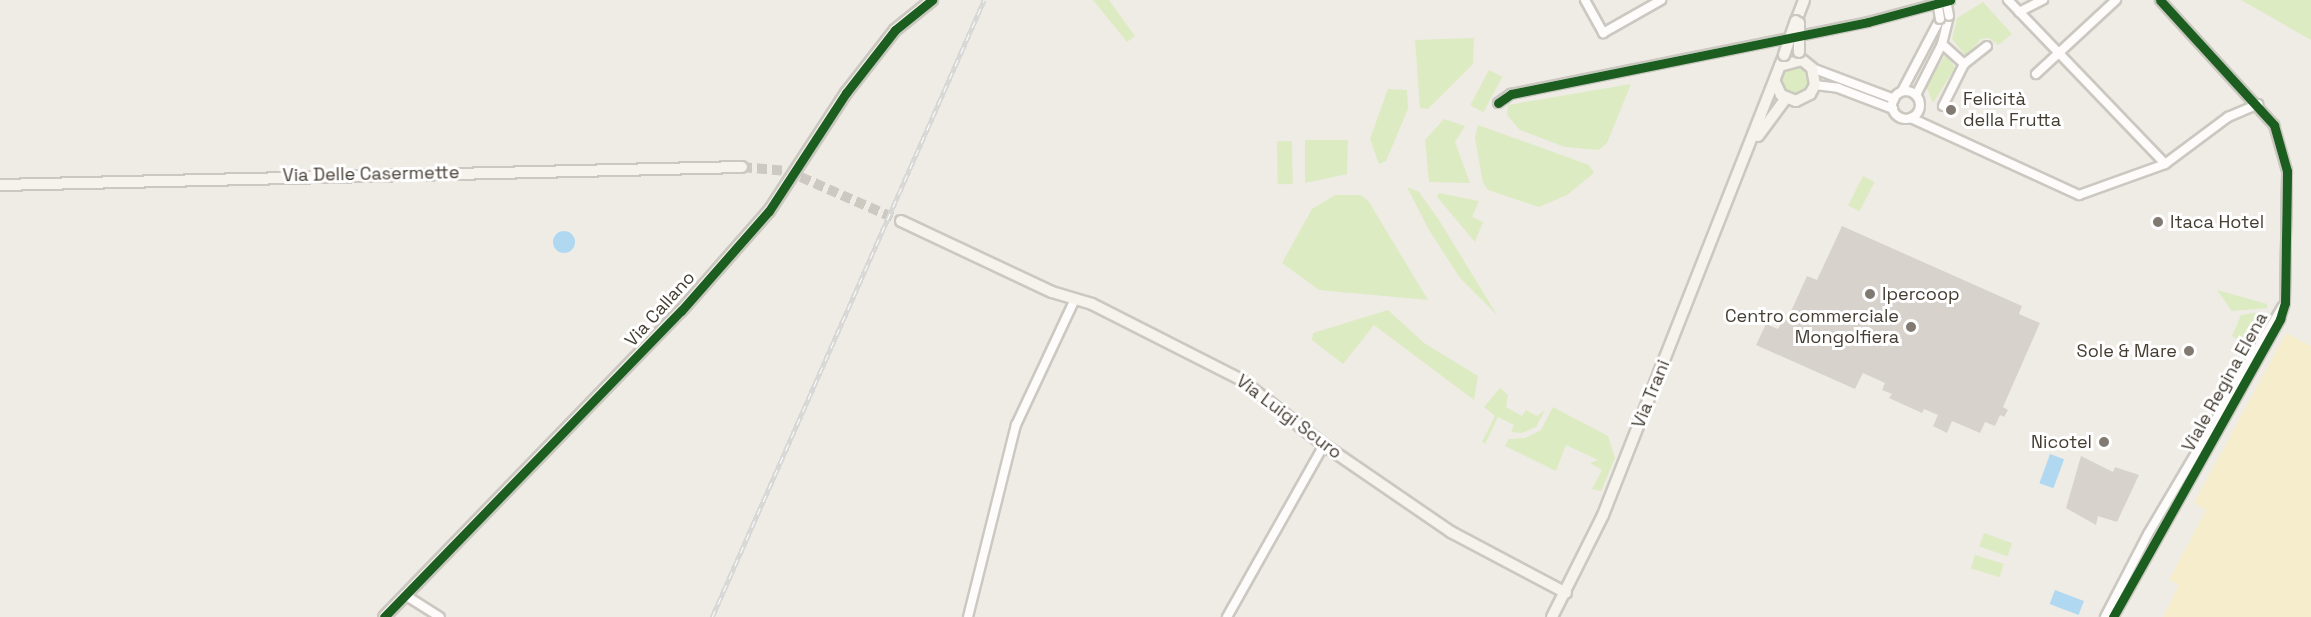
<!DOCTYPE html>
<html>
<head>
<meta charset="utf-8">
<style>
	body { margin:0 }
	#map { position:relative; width:2311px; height:617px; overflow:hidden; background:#efece5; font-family:"Space Grotesk",sans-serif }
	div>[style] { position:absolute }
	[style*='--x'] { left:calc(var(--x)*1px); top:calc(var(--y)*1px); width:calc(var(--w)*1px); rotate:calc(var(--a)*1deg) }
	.green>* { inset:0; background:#dcebc2; transform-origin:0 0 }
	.round { border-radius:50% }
	.sand>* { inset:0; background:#f6edcc }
	.water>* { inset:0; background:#b1d8f1; transform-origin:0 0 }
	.building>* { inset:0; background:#d7d3cc }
	.secondary-tunnel>* { height:10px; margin-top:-5px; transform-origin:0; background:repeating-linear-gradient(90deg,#cdc9c1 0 10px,transparent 0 15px) }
	.roads { filter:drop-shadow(2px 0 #cbc8c1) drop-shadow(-2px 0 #cbc8c1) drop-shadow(0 2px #cbc8c1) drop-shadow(0 -2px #cbc8c1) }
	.street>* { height:8px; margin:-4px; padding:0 4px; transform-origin:4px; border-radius:4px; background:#fdfcfb }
	.street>.ring { margin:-4px; padding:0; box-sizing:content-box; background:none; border:8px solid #fdfcfb; border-radius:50% }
	.secondary>* { height:10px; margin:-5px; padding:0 5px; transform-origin:5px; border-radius:5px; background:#f6f3ec }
	.rail>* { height:4.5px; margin-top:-2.25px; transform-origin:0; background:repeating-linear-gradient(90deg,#fff 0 7px,#d8d8d7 0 14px); box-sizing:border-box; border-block:2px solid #d8d8d7 }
	.bridges { filter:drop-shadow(2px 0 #cbc8c1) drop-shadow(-2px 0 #cbc8c1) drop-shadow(0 2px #cbc8c1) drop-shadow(0 -2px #cbc8c1) }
	.street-bridge>* { height:8px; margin:-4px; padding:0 4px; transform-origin:4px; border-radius:4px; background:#fdfcfb }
	.secondary-bridge>* { height:10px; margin:-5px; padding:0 5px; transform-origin:5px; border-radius:5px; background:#f6f3ec }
	.cycleway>* { height:9px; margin:-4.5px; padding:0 4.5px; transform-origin:4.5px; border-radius:4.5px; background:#1b5e20 }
	.dots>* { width:16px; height:16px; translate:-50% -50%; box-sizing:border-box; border:3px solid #fff; border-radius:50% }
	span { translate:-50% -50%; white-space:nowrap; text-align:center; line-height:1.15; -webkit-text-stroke:6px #fff; paint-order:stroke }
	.poi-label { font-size:18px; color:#443d32 }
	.left { translate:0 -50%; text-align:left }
	.right { translate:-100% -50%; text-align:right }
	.street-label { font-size:18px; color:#443d32 }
</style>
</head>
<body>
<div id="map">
	<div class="green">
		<i style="clip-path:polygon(1093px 0,1109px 0,1135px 36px,1127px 42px)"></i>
		<i style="clip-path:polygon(2241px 0,2311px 0,2311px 40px)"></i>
		<i style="clip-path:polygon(1983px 2px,2012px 34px,1998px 45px,1989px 38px,1981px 39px,1966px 56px,1952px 39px,1957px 18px)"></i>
		<i style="clip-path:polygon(1474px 38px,1473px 64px,1428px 109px,1420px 108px,1415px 40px)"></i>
		<i style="clip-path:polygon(1946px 54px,1955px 68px,1933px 103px,1926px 86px)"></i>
		<i class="round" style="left:1782px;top:66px;width:28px;height:28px"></i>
		<i style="left:1489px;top:70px;width:15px;height:40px;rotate:28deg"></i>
		<i style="clip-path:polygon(1631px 84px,1607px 143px,1599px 150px,1565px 147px,1520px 130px,1507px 115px,1508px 105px)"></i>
		<i style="clip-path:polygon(1388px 89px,1407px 90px,1408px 109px,1386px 161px,1379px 164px,1370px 139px)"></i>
		<i style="clip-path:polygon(1444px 119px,1465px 126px,1455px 142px,1470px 183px,1429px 182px,1425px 140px)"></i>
		<i style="clip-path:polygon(1478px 125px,1589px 165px,1594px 173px,1567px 195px,1539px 207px,1488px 190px,1483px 183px,1475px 138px)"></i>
		<i style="clip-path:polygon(1305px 140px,1348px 140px,1347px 174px,1305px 183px)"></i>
		<i style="left:1292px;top:141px;width:43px;height:15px;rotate:89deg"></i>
		<i style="left:1863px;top:176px;width:13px;height:33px;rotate:27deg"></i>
		<i style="clip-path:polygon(1407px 187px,1419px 192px,1439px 220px,1497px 315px,1460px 278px,1429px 230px)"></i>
		<i style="clip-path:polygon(1439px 193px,1479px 201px,1472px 217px,1483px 222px,1475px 242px,1437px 197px)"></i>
		<i style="clip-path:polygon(1335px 195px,1361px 195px,1369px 202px,1428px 300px,1319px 290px,1282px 263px,1312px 209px)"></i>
		<i style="clip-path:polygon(2217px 290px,2267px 304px,2267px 308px,2232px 311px)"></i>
		<i style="clip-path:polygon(1388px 310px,1424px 343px,1478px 376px,1474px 400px,1374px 325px,1343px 364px,1312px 340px,1313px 333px)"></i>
		<i style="clip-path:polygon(2261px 312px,2243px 343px,2232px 336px,2241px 315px)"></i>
		<i style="clip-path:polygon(1500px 388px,1508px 395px,1506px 407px,1522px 416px,1526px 410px,1537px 416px,1545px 410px,1536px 427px,1522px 433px,1511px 432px,1514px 425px,1498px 417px,1485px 444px,1482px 442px,1495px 416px,1484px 407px)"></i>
		<i style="clip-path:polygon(1553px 407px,1608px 436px,1615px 458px,1601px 491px,1592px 489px,1602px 470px,1590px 463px,1598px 460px,1566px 445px,1556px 471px,1505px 446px,1509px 439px,1525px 438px,1541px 430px)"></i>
		<i style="left:1984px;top:533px;width:30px;height:14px;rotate:20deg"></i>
		<i style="left:1975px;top:555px;width:30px;height:14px;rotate:17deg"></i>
	</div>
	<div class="sand">
		<i style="clip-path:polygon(2286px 333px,2311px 346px,2311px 617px,2163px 617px,2179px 585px,2169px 580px,2206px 510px,2194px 503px)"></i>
	</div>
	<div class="water">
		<i class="round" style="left:553px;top:231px;width:22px;height:22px"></i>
		<i style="left:2050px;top:454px;width:15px;height:31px;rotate:20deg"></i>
		<i style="left:2055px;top:590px;width:31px;height:15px;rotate:21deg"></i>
	</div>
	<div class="building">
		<i style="clip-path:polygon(1842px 226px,2022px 306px,2019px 314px,2040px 323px,2003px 407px,2008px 410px,2004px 417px,2000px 415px,1995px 426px,1985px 422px,1980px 433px,1952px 421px,1947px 433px,1933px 426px,1938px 415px,1924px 409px,1922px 413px,1889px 398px,1892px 394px,1882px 390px,1885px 383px,1863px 373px,1855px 389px,1756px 345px,1766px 324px,1778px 329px,1784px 318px,1787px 320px,1807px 276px,1817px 280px)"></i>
		<i style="clip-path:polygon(2081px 456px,2113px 472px,2115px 467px,2139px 475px,2117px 522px,2098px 516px,2096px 525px,2066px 508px)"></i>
	</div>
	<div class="secondary-tunnel">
		<i style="--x:742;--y:167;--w:45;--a:5.1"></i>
		<i style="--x:787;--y:171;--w:124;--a:23.7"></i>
	</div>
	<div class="roads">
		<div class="street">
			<i style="--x:1585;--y:0;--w:38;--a:61"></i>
			<i style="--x:1603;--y:33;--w:67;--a:-29.6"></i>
			<i style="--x:2008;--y:0;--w:227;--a:46.2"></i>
			<i style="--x:2019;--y:12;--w:27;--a:-27"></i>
			<i style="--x:1942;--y:44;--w:30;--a:42"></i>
			<i style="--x:1812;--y:68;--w:88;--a:20.7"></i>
			<i style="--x:2036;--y:74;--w:109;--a:-42.8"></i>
			<i style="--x:1815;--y:85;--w:23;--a:7"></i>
			<i style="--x:1838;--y:88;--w:59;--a:20.9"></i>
			<i style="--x:1902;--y:91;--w:81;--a:-62.2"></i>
			<i class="ring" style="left:1892px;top:91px;width:20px;height:20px"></i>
			<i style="--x:1916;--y:95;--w:57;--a:-63"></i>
			<i style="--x:1942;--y:44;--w:29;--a:-76"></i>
			<i style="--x:1498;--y:103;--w:16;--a:-35"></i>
			<i style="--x:1511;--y:94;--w:364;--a:-11.4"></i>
			<i style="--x:1868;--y:22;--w:85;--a:-15"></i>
			<i style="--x:1943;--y:106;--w:47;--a:-63.4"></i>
			<i style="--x:1964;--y:64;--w:29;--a:-38"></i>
			<i style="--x:1911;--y:118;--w:185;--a:24.6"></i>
			<i style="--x:2079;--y:195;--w:91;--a:-19.8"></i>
			<i style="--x:2165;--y:164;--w:79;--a:-36.7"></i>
			<i style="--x:2228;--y:117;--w:33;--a:-23"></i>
			<i style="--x:405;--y:595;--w:41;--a:32.2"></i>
			<i style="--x:968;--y:617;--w:198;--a:-76"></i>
			<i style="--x:1016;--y:425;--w:139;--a:-64.9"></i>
			<i style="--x:1227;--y:617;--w:197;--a:-60.6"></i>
			<i style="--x:2105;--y:617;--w:93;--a:-62.6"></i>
			<i style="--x:2148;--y:534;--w:264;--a:-59.4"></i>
			<i style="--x:2113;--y:617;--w:342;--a:-60.7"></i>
			<i style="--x:2280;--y:319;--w:17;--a:-73"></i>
			<i style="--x:2285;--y:303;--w:132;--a:-89.1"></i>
			<i style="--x:2287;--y:171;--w:48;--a:-105.8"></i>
			<i style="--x:2274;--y:125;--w:169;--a:-132.4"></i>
		</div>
		<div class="secondary">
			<i style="--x:1796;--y:21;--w:22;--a:-69"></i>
			<i style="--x:1775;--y:82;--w:14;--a:65"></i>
			<i style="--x:1781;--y:95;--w:16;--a:22"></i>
			<i style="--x:1796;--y:101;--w:16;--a:-27"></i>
			<i style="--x:1810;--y:94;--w:10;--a:-61"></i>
			<i style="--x:1815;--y:85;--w:17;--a:-100"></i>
			<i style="--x:1812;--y:68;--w:13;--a:-141"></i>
			<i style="--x:1802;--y:60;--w:23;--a:165"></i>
			<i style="--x:1758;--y:136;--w:47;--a:-53.6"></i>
			<i style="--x:0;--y:185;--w:742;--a:-1.39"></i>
			<i style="--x:901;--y:221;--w:167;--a:25.2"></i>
			<i style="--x:1052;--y:292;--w:42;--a:16.7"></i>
			<i style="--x:1092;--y:304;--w:166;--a:26.9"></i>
			<i style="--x:1240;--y:379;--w:107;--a:38.2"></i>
			<i style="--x:1324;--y:445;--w:154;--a:34.4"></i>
			<i style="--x:1451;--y:532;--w:130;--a:27.9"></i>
			<i style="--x:384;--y:617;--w:426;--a:-45.9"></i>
			<i style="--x:681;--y:311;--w:133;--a:-48.7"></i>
			<i style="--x:769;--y:211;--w:141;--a:-56.9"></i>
			<i style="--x:846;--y:93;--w:80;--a:-52.1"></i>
			<i style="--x:895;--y:30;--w:48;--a:-39"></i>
			<i style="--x:1552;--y:617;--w:114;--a:-63.4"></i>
			<i style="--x:1603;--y:515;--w:494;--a:-68.5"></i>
		</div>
	</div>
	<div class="rail">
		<i style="--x:712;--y:617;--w:674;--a:-66.21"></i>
	</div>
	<div class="bridges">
		<div class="street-bridge">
			<i style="--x:1937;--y:0;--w:19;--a:81"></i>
			<i style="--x:1946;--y:0;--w:16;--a:79"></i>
		</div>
		<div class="secondary-bridge">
			<i style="--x:1799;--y:52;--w:29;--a:-90"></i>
			<i style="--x:1784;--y:55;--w:36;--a:-71"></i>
		</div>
	</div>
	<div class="cycleway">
		<i style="--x:1498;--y:103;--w:16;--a:-35"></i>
		<i style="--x:1511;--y:94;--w:364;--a:-11.4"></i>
		<i style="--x:1868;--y:22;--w:85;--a:-15"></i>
		<i style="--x:384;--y:617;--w:426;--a:-45.9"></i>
		<i style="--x:681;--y:311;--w:133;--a:-48.7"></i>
		<i style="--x:769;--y:211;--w:141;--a:-56.9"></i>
		<i style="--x:846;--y:93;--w:80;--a:-52.1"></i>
		<i style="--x:895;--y:30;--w:48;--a:-39"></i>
		<i style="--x:2113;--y:617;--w:342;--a:-60.7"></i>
		<i style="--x:2280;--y:319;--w:17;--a:-73"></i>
		<i style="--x:2285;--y:303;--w:132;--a:-89.1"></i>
		<i style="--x:2287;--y:171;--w:48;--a:-105.8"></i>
		<i style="--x:2274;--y:125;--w:169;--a:-132.4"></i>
	</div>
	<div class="dots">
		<i style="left:1951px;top:110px;background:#807a71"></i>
		<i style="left:2158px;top:222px;background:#807a71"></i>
		<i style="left:1870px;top:294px;background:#807a71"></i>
		<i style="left:1911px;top:327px;background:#807a71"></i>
		<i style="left:2189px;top:351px;background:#807a71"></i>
		<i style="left:2104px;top:442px;background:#807a71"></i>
	</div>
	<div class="poi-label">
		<span class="left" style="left:1963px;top:110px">Felicità<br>della Frutta</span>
		<span class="left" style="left:2170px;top:222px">Itaca Hotel</span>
		<span class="left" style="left:1882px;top:294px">Ipercoop</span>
		<span class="right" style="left:1899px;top:327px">Centro commerciale<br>Mongolfiera</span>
		<span class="right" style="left:2177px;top:351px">Sole &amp; Mare</span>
		<span class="right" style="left:2092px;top:442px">Nicotel</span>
	</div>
	<div class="street-label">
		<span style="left:371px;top:174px;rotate:-1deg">Via Delle Casermette</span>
		<span style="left:660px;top:309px;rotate:-48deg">Via Callano</span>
		<span style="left:2225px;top:382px;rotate:-61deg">Viale Regina Elena</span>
		<span style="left:1651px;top:394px;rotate:-68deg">Via Trani</span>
		<span style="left:1289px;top:417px;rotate:37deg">Via Luigi Scuro</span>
	</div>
</div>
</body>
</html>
